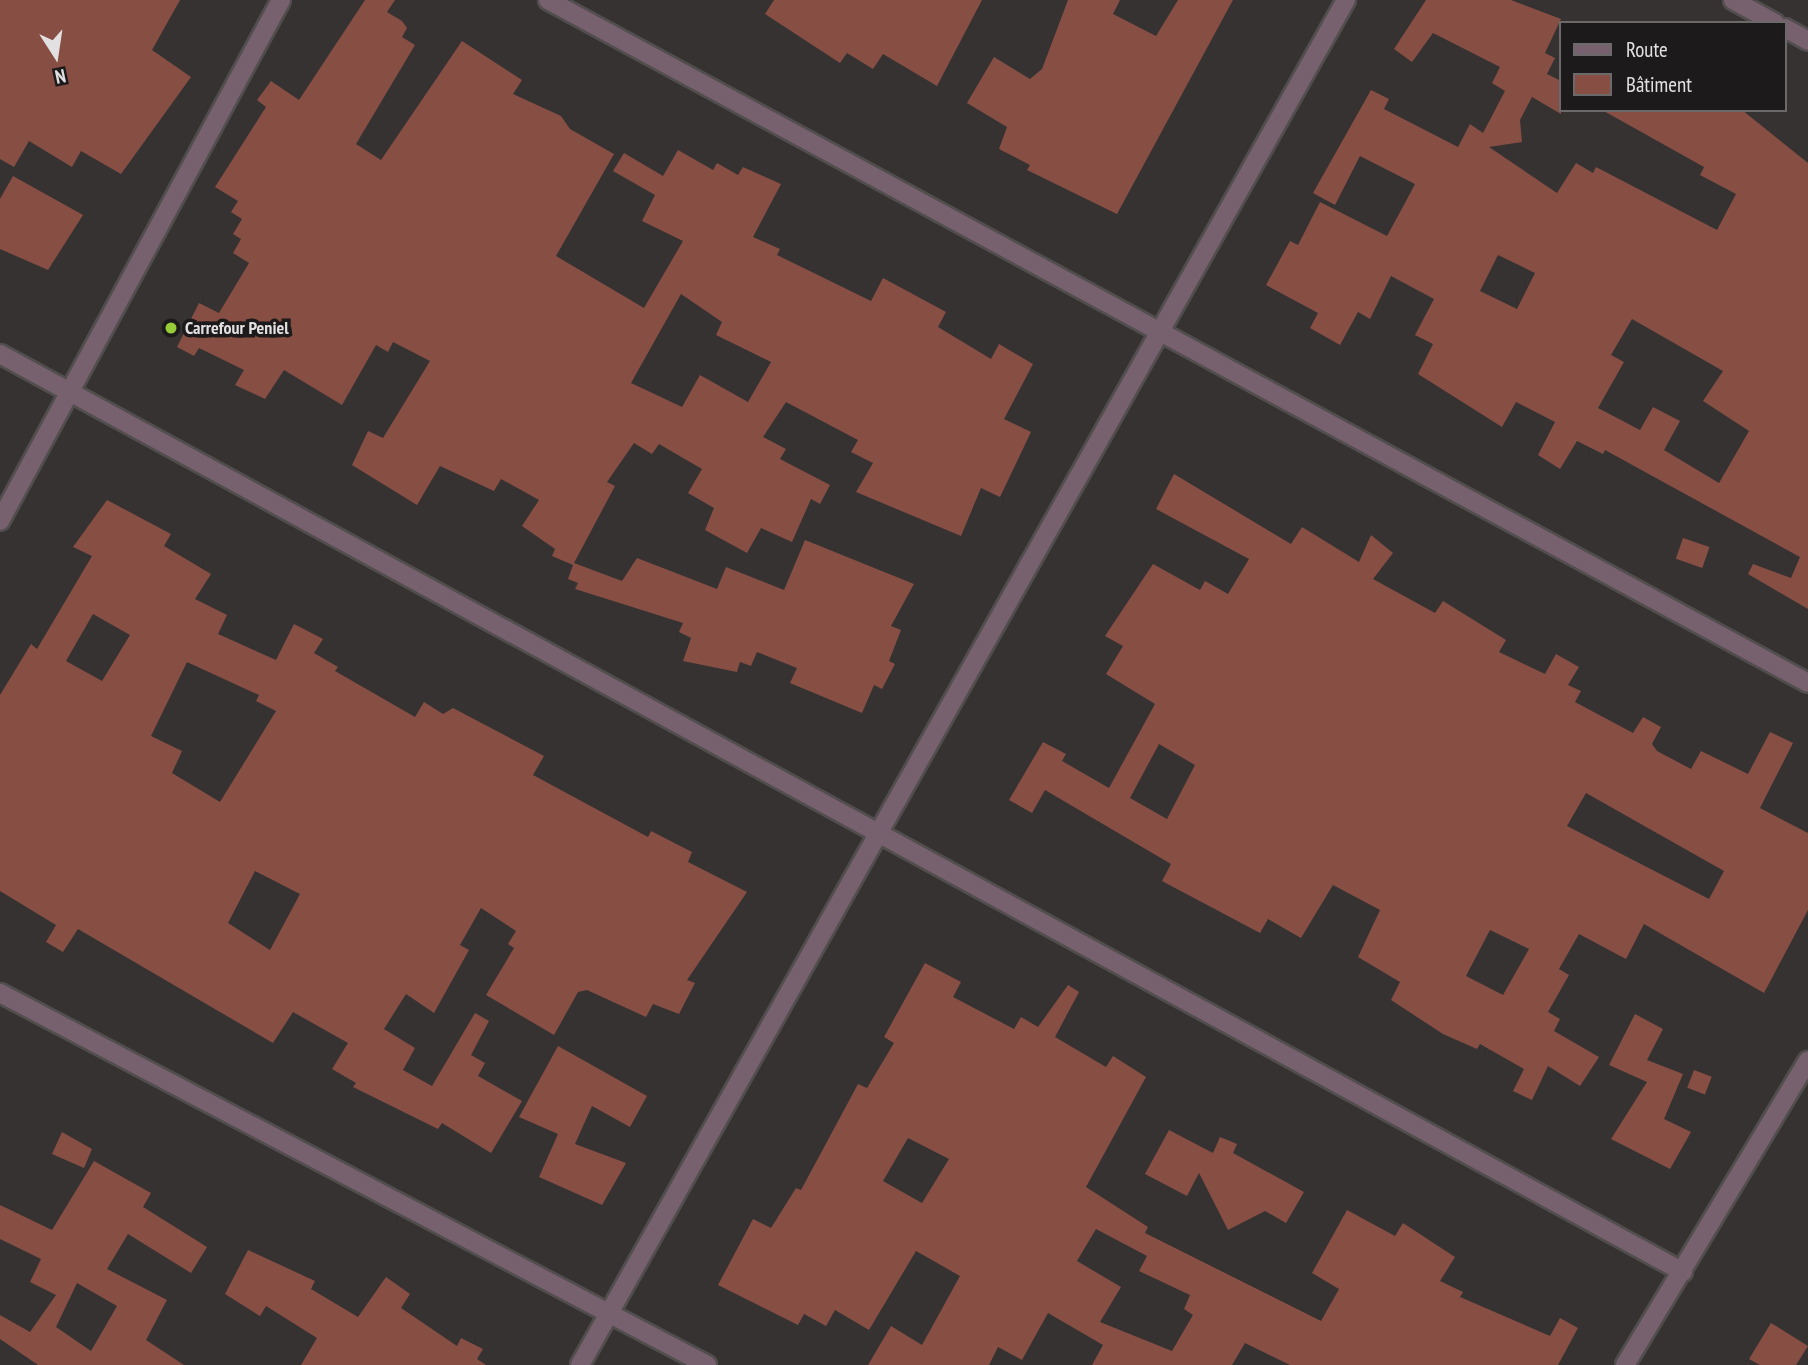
<!DOCTYPE html>
<html>
<head>
<meta charset="utf-8">
<style>
	body { margin:0 }
	#map { position:relative; width:1808px; height:1365px; overflow:hidden; background:#363232; font-family:"PT Sans Narrow",sans-serif }
	div>[style] { position:absolute }
	[style*='--x'] { left:calc(var(--x)*1px); top:calc(var(--y)*1px); width:calc(var(--w)*1px); rotate:calc(var(--a)*1deg) }
	.building>* { inset:0; background:#874e44; transform-origin:0 0 }
	.roads { filter:drop-shadow(2px 0 #524e4e) drop-shadow(-2px 0 #524e4e) drop-shadow(0 2px #524e4e) drop-shadow(0 -2px #524e4e) }
	.minor>* { height:18px; margin:-9px; padding:0 9px; transform-origin:9px; border-radius:9px; background:#78616f }
	.tertiary>* { height:18px; margin:-9px; padding:0 9px; transform-origin:9px; border-radius:9px; background:#78616f }
	.dots>* { width:19px; height:19px; translate:-50% -50%; box-sizing:border-box; border:4px solid #1c1a1a; border-radius:50% }
	span { translate:-50% -50%; white-space:nowrap; text-align:center; line-height:1.15; -webkit-text-stroke:7px #1c1a1a; paint-order:stroke }
	.poi-label { font-size:18px; color:#e3e0e1; font-weight:700 }
	.left { translate:0 -50%; text-align:left }
	.legend { position:absolute; left:1559px; top:21px; width:228px; height:91px; box-sizing:border-box; background:#1c1a1a; border:2px solid #6c696a; margin:0; padding:9px 12px; list-style:none; font-size:21px; color:#e3e0e1 }
	.legend li { display:flex; align-items:center; gap:14px; height:35px }
	.legend b { width:35px; border:2px solid #6c696a }
	.north { position:absolute; left:21px; top:21px; width:70px; height:70px; -webkit-text-stroke:5px #1c1a1a; paint-order:stroke; rotate:168deg; font-size:19px; font-weight:700; line-height:28px; text-align:center; color:#e3e0e1 }
	.north::after { content:''; display:block; margin:auto; width:24px; height:32px; background:#e3e0e1; clip-path:polygon(50% 0,100% 100%,50% 72%,0 100%) }
</style>
</head>
<body>
<div id="map">
	<div class="building">
		<i style="clip-path:polygon(0 0,180px 0,152px 50px,191px 77px,121px 174px,81px 151px,72px 167px,29px 141px,14px 167px,0 159px)"></i>
		<i style="clip-path:polygon(evenodd,365px 0,395px 0,387px 12px,402px 21px,407px 28px,402px 37px,415px 45px,356px 144px,381px 160px,462px 41px,522px 80px,513px 94px,561px 116px,570px 129px,614px 154px,556px 256px,644px 308px,683px 241px,642px 221px,655px 195px,613px 171px,624px 153px,663px 176px,678px 150px,713px 170px,717px 163px,738px 175px,743px 167px,781px 184px,753px 237px,780px 249px,777px 255px,871px 301px,883px 278px,946px 312px,938px 327px,991px 359px,999px 344px,1033px 364px,1004px 419px,1031px 432px,1000px 497px,981px 488px,961px 536px,856px 492px,873px 463px,851px 452px,858px 440px,786px 402px,763px 437px,786px 449px,780px 459px,830px 485px,820px 504px,811px 499px,792px 542px,761px 528px,747px 553px,705px 530px,714px 508px,688px 493px,702px 469px,659px 444px,652px 454px,634px 443px,607px 482px,615px 486px,574px 563px,622px 581px,637px 558px,717px 589px,726px 567px,784px 590px,805px 540px,914px 584px,891px 626px,901px 630px,889px 661px,895px 664px,882px 689px,874px 685px,862px 713px,790px 683px,797px 668px,757px 652px,751px 666px,740px 662px,737px 672px,683px 661px,691px 638px,679px 632px,683px 623px,575px 589px,578px 583px,568px 579px,573px 565px,552px 556px,555px 549px,522px 526px,539px 500px,501px 479px,494px 491px,440px 466px,417px 505px,352px 465px,368px 431px,383px 438px,430px 361px,393px 342px,388px 352px,376px 345px,342px 405px,284px 370px,265px 399px,235px 385px,244px 370px,199px 348px,194px 356px,177px 347px,199px 303px,219px 313px,249px 263px,233px 253px,241px 239px,233px 234px,242px 219px,231px 212px,238px 201px,215px 187px,266px 107px,257px 100px,271px 81px,299px 100px,365px 0,681px 294px,722px 322px,716px 335px,771px 362px,748px 402px,700px 375px,682px 407px,631px 383px,681px 294px)"></i>
		<i style="clip-path:polygon(774px 0,982px 0,937px 86px,883px 54px,873px 69px,847px 53px,840px 63px,765px 14px)"></i>
		<i style="clip-path:polygon(1068px 0,1120px 0,1113px 14px,1156px 36px,1178px 0,1233px 0,1117px 214px,1027px 170px,1030px 165px,999px 149px,1007px 127px,967px 103px,994px 57px,1030px 79px,1042px 69px)"></i>
		<i style="clip-path:polygon(evenodd,1426px 0,1511px 0,1561px 19px,1545px 53px,1555px 58px,1547px 74px,1561px 81px,1561px 114px,1532px 97px,1520px 120px,1522px 142px,1489px 147px,1557px 193px,1576px 163px,1593px 173px,1596px 167px,1717px 230px,1736px 194px,1700px 175px,1704px 167px,1602px 110px,1742px 110px,1808px 163px,1808px 609px,1748px 574px,1753px 564px,1791px 578px,1800px 557px,1605px 450px,1603px 454px,1577px 441px,1560px 469px,1538px 455px,1555px 422px,1516px 402px,1502px 427px,1418px 374px,1433px 344px,1415px 335px,1434px 299px,1391px 276px,1370px 319px,1358px 312px,1340px 345px,1310px 328px,1318px 313px,1266px 285px,1290px 241px,1298px 245px,1320px 202px,1387px 236px,1405px 203px,1415px 184px,1360px 156px,1335px 205px,1313px 193px,1371px 90px,1389px 99px,1384px 109px,1458px 147px,1470px 124px,1483px 133px,1505px 91px,1492px 83px,1500px 67px,1433px 33px,1412px 62px,1394px 49px,1426px 0,1498px 255px,1535px 273px,1517px 309px,1480px 291px,1498px 255px,1426px 0,1632px 319px,1723px 371px,1703px 401px,1749px 431px,1719px 483px,1664px 450px,1680px 421px,1653px 407px,1640px 430px,1598px 408px,1624px 362px,1611px 355px,1632px 319px)"></i>
		<i style="clip-path:polygon(13px 176px,83px 215px,48px 270px,0 249px,0 199px)"></i>
		<i style="clip-path:polygon(evenodd,1174px 474px,1291px 544px,1302px 527px,1359px 562px,1371px 535px,1393px 553px,1373px 579px,1435px 613px,1443px 601px,1506px 640px,1499px 652px,1545px 674px,1556px 654px,1579px 667px,1568px 685px,1581px 691px,1575px 702px,1633px 733px,1643px 717px,1661px 727px,1652px 744px,1657px 751px,1691px 769px,1701px 751px,1748px 774px,1770px 732px,1793px 743px,1760px 808px,1808px 833px,1808px 910px,1764px 993px,1644px 924px,1626px 959px,1579px 934px,1559px 969px,1569px 975px,1548px 1012px,1560px 1019px,1554px 1031px,1599px 1057px,1580px 1086px,1548px 1066px,1532px 1100px,1513px 1091px,1524px 1069px,1480px 1044px,1477px 1049px,1443px 1034px,1391px 1000px,1400px 982px,1358px 957px,1380px 910px,1333px 885px,1301px 938px,1268px 919px,1260px 933px,1162px 881px,1171px 864px,1045px 790px,1032px 813px,1009px 800px,1043px 742px,1066px 754px,1062px 761px,1109px 788px,1155px 704px,1106px 674px,1123px 646px,1105px 636px,1153px 564px,1200px 590px,1205px 581px,1228px 594px,1249px 559px,1156px 509px,1174px 474px,1159px 744px,1195px 765px,1167px 819px,1130px 798px,1159px 744px,1174px 474px,1586px 793px,1724px 871px,1709px 899px,1567px 826px,1586px 793px,1174px 474px,1490px 930px,1529px 949px,1503px 995px,1466px 976px,1490px 930px)"></i>
		<i style="clip-path:polygon(evenodd,107px 500px,171px 534px,164px 546px,211px 574px,195px 599px,227px 615px,218px 634px,276px 660px,294px 624px,323px 639px,314px 653px,338px 667px,335px 671px,415px 717px,424px 702px,443px 714px,453px 708px,544px 756px,533px 775px,648px 837px,651px 831px,692px 852px,688px 862px,747px 892px,687px 980px,695px 983px,679px 1014px,653px 1004px,646px 1017px,587px 990px,578px 992px,554px 1035px,486px 995px,514px 948px,508px 944px,516px 931px,481px 908px,460px 945px,469px 950px,434px 1013px,406px 994px,384px 1029px,415px 1048px,403px 1070px,432px 1086px,475px 1013px,489px 1021px,471px 1055px,485px 1063px,478px 1076px,522px 1101px,491px 1153px,442px 1123px,438px 1129px,353px 1087px,356px 1083px,332px 1069px,348px 1043px,293px 1012px,273px 1043px,78px 929px,63px 952px,46px 942px,56px 925px,0 891px,0 695px,31px 644px,37px 649px,92px 556px,73px 547px,107px 500px,93px 614px,130px 635px,102px 681px,66px 661px,93px 614px,107px 500px,187px 662px,259px 695px,256px 701px,276px 711px,220px 802px,172px 773px,182px 751px,151px 736px,187px 662px,107px 500px,255px 871px,300px 894px,270px 950px,228px 923px,255px 871px)"></i>
		<i style="left:1683px;top:538px;width:28px;height:22px;rotate:19deg"></i>
		<i style="clip-path:polygon(evenodd,925px 963px,961px 982px,953px 997px,1014px 1029px,1021px 1017px,1038px 1027px,1068px 985px,1079px 992px,1055px 1037px,1106px 1067px,1113px 1056px,1146px 1077px,1086px 1187px,1148px 1227px,1145px 1233px,1321px 1321px,1339px 1289px,1312px 1273px,1347px 1210px,1395px 1236px,1403px 1223px,1455px 1257px,1440px 1281px,1463px 1292px,1460px 1297px,1550px 1336px,1560px 1318px,1578px 1328px,1558px 1365px,1290px 1365px,1245px 1343px,1232px 1365px,1092px 1365px,1103px 1345px,1048px 1313px,1022px 1360px,998px 1347px,989px 1365px,868px 1365px,891px 1326px,922px 1345px,960px 1276px,916px 1251px,869px 1330px,835px 1310px,826px 1326px,804px 1314px,798px 1325px,718px 1285px,753px 1219px,771px 1228px,796px 1188px,801px 1190px,858px 1084px,867px 1088px,894px 1043px,884px 1037px,925px 963px,908px 1138px,949px 1159px,922px 1203px,883px 1181px,908px 1138px,925px 963px,1096px 1229px,1147px 1256px,1139px 1271px,1190px 1295px,1184px 1309px,1193px 1315px,1172px 1351px,1100px 1322px,1121px 1287px,1077px 1261px,1096px 1229px)"></i>
		<i style="clip-path:polygon(1635px 1014px,1663px 1029px,1647px 1060px,1683px 1074px,1664px 1119px,1691px 1132px,1670px 1169px,1611px 1139px,1647px 1082px,1609px 1065px)"></i>
		<i style="clip-path:polygon(558px 1046px,647px 1096px,630px 1127px,592px 1106px,575px 1144px,626px 1163px,602px 1205px,539px 1177px,558px 1134px,519px 1117px)"></i>
		<i style="left:1694px;top:1070px;width:19px;height:19px;rotate:21deg"></i>
		<i style="clip-path:polygon(1169px 1130px,1213px 1153px,1220px 1137px,1237px 1144px,1233px 1153px,1304px 1192px,1286px 1223px,1265px 1211px,1228px 1230px,1199px 1173px,1187px 1196px,1145px 1174px)"></i>
		<i style="clip-path:polygon(62px 1132px,92px 1149px,84px 1168px,52px 1154px)"></i>
		<i style="clip-path:polygon(evenodd,94px 1161px,151px 1193px,143px 1207px,207px 1247px,191px 1273px,128px 1234px,107px 1269px,167px 1300px,146px 1340px,184px 1365px,38px 1365px,0 1339px,0 1315px,30px 1332px,56px 1295px,30px 1282px,41px 1259px,0 1239px,0 1205px,52px 1230px,94px 1161px,77px 1283px,117px 1306px,91px 1351px,56px 1327px,77px 1283px)"></i>
		<i style="clip-path:polygon(248px 1250px,315px 1281px,311px 1289px,358px 1317px,386px 1277px,410px 1294px,401px 1308px,457px 1346px,461px 1338px,483px 1349px,477px 1359px,486px 1365px,301px 1365px,317px 1338px,266px 1306px,260px 1316px,225px 1294px)"></i>
		<i style="clip-path:polygon(1771px 1323px,1808px 1346px,1796px 1365px,1760px 1365px,1749px 1359px)"></i>
	</div>
	<div class="roads">
		<div class="minor">
			<i style="--x:548;--y:0;--w:1433;--a:28.46"></i>
			<i style="--x:0;--y:354;--w:1917;--a:28.61"></i>
			<i style="--x:0;--y:521;--w:592;--a:-61.66"></i>
			<i style="--x:0;--y:993;--w:799;--a:27.75"></i>
			<i style="--x:580;--y:1365;--w:1565;--a:-60.7"></i>
			<i style="--x:1625;--y:1365;--w:355;--a:-59"></i>
		</div>
		<div class="tertiary">
			<i style="--x:1733;--y:0;--w:48;--a:28.7"></i>
			<i style="--x:1785;--y:28;--w:26;--a:29"></i>
		</div>
	</div>
	<div class="dots">
		<i style="left:171px;top:328px;background:#97cc38"></i>
	</div>
	<div class="poi-label">
		<span class="left" style="left:185px;top:328px">Carrefour Peniel</span>
	</div>
	<ul class="legend">
	<li><b style="height:9px;background:#78616f"></b>Route</li>
	<li><b style="height:19px;background:#874e44"></b>Bâtiment</li>
	</ul>
	<div class="north">N</div>
</div>
</body>
</html>
